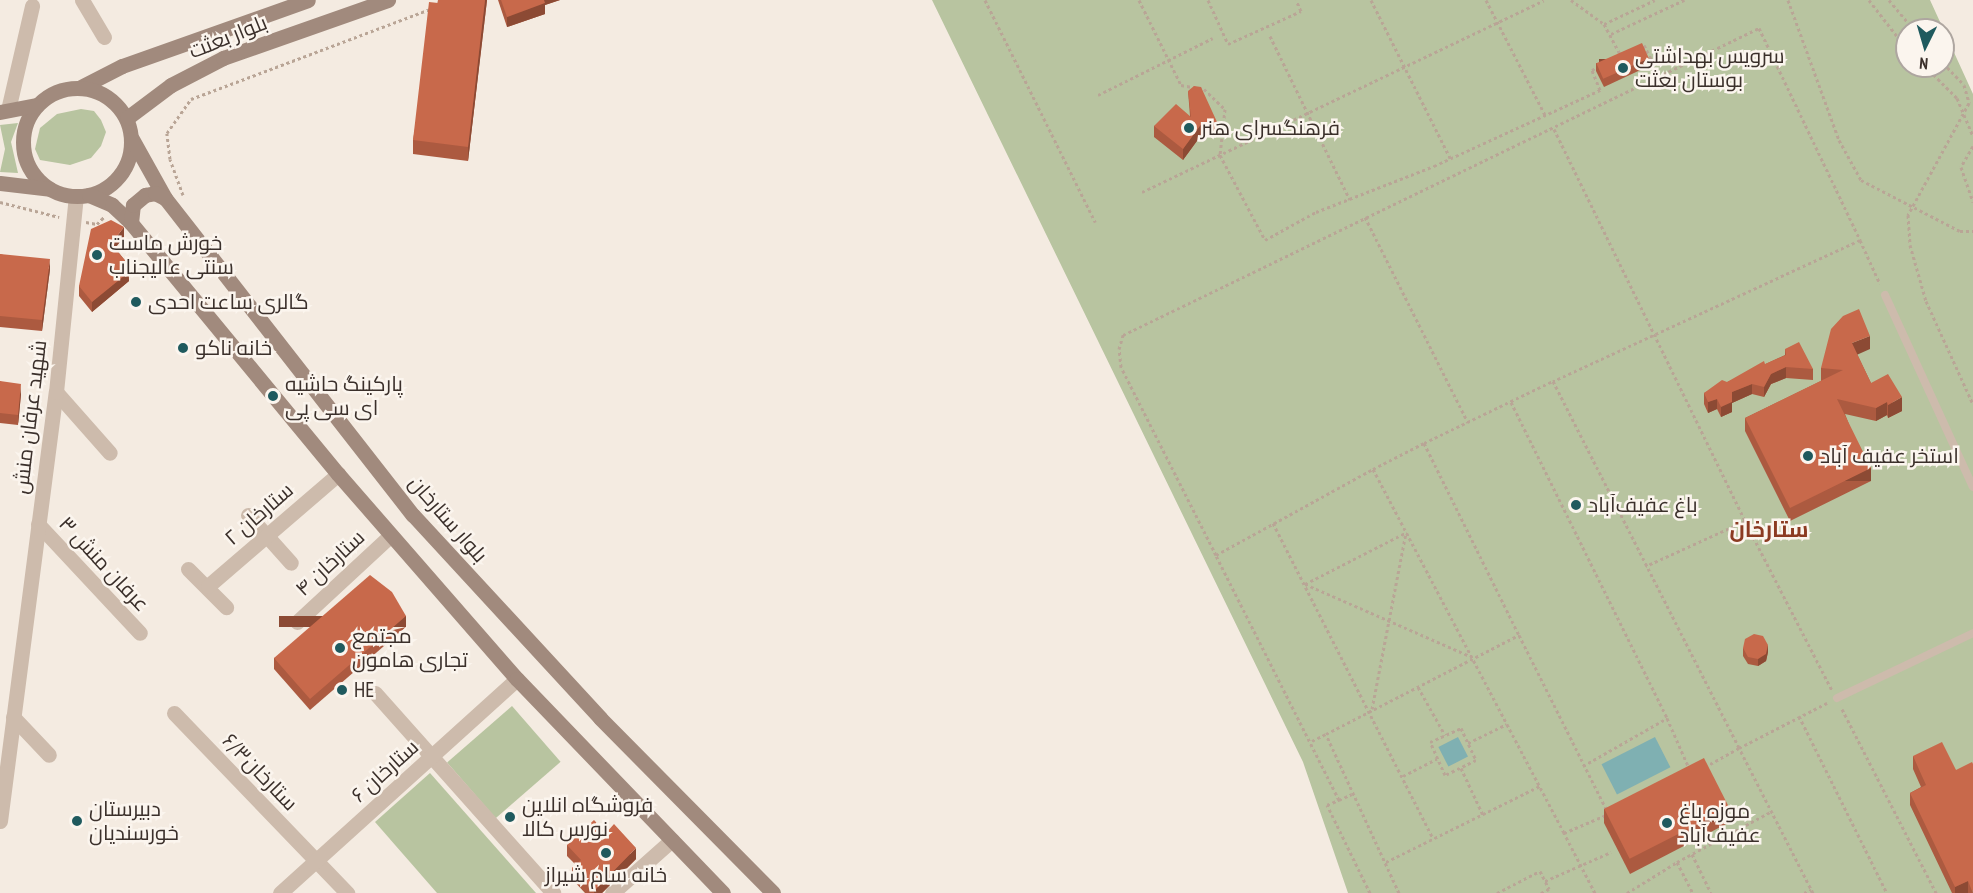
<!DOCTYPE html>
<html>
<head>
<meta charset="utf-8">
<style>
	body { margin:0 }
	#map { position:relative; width:1973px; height:893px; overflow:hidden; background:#f4ebe1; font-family:"PT Sans Narrow",Cairo,sans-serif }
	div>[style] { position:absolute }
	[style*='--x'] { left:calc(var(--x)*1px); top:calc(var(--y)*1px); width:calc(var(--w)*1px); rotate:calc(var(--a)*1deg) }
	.green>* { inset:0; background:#b8c4a0; transform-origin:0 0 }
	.water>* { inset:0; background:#7fb0b2; transform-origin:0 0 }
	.path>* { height:3px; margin-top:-1.5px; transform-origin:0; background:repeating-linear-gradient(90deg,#b9a596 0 3px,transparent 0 6px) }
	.service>* { height:8px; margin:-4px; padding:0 4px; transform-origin:4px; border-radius:4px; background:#cdbbac }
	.minor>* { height:15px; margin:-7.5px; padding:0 7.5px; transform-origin:7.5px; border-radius:7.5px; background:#cdbbac }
	.tertiary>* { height:15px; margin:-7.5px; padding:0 7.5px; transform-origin:7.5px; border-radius:7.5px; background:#cdbbac }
	.secondary>* { height:15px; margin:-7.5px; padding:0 7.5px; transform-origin:7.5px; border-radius:7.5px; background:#a18a7d }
	.secondary>.ring { margin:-7.5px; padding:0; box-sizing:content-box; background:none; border:15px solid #a18a7d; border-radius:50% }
	.wall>* { inset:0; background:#ac5a40 }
	.shaded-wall>* { inset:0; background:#8c4a34; transform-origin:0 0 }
	.building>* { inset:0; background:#c8694b; transform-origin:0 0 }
	.dots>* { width:16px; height:16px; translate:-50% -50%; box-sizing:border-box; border:3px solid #fbf5ee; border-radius:50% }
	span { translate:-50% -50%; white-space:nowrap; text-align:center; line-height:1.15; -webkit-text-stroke:5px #fbf5ee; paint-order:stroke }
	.street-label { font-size:21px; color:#3b302b }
	.poi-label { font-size:21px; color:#3b302b }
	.left { translate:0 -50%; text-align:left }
	.neighbourhood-label { font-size:22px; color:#8c3b22; font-weight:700 }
	.north { position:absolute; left:1895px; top:18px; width:60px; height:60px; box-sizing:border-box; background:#fbf5ee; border:2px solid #aea6a0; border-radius:50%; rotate:185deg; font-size:16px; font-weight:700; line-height:24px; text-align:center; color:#3b302b }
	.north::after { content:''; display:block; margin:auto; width:21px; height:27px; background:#1f5a5e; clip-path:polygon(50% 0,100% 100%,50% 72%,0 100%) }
</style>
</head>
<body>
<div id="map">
	<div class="green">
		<i style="clip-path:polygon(evenodd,932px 0,1930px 0,1973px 94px,1973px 893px,1348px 893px,1303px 762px,932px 0,1907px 30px,1943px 30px,1943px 66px,1907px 66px,1907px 30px)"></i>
		<i style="clip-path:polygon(81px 109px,94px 111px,101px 120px,106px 132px,101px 146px,91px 158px,70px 165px,40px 160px,35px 149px,40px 128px,57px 114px)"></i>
		<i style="clip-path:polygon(18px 123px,11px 142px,18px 173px,0 172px,5px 149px,0 125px)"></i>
		<i style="left:512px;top:706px;width:74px;height:86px;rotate:49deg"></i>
		<i style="clip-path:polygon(430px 773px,536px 893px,437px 893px,375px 822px)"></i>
	</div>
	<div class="water">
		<i style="left:1458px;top:737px;width:22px;height:22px;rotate:63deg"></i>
		<i style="left:1655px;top:737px;width:34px;height:60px;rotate:63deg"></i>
	</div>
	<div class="path">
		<i style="--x:985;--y:0;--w:248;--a:63.6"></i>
		<i style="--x:1139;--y:0;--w:95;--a:63.7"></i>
		<i style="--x:1181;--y:85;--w:23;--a:10"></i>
		<i style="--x:1204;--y:89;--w:29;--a:44"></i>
		<i style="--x:1225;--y:109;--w:46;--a:96.2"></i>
		<i style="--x:1220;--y:155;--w:96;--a:62.1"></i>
		<i style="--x:1265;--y:240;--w:58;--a:-28.8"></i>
		<i style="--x:1316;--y:212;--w:127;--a:-21.3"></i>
		<i style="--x:1434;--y:166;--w:183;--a:-24.6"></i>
		<i style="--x:1600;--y:90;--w:22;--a:-112"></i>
		<i style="--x:1592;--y:70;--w:9;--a:-27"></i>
		<i style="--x:1208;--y:0;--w:48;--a:65.6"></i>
		<i style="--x:1228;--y:44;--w:80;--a:-24.3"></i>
		<i style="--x:1301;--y:11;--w:12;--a:-114"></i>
		<i style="--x:1371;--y:0;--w:177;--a:63.4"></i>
		<i style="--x:1486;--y:0;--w:129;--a:62.8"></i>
		<i style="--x:1571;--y:0;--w:41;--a:36"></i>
		<i style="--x:1604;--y:24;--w:34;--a:62"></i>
		<i style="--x:1788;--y:0;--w:149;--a:70"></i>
		<i style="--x:1839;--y:140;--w:46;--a:61.2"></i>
		<i style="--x:1861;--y:180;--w:111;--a:27.3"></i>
		<i style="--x:1960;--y:231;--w:13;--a:0"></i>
		<i style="--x:1869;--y:0;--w:62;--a:52.2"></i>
		<i style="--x:1889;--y:0;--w:39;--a:50"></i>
		<i style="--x:1604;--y:24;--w:56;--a:-25.2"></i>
		<i style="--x:1611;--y:34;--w:81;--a:-25"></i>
		<i style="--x:1270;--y:36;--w:182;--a:64"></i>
		<i style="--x:1641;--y:47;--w:4;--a:-34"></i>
		<i style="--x:1644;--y:45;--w:22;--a:63"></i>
		<i style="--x:1943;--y:63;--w:30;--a:46"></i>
		<i style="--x:1964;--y:85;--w:19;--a:74"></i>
		<i style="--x:1969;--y:103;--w:128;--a:118.6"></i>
		<i style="--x:1908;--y:215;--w:30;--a:86"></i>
		<i style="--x:1910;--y:245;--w:58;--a:74.1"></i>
		<i style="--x:1926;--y:301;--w:113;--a:65.5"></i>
		<i style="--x:1925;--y:66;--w:45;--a:45"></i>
		<i style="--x:1957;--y:98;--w:41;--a:67.2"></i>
		<i style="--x:1098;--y:95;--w:128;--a:-26.4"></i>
		<i style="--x:1554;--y:129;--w:436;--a:64"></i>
		<i style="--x:1745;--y:521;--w:109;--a:155.6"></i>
		<i style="--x:1973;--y:146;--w:24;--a:120"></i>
		<i style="--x:1961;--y:167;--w:37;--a:71"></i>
		<i style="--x:1142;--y:192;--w:445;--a:-25.5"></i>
		<i style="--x:183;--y:195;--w:38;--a:-110"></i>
		<i style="--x:170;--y:159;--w:26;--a:-97"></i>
		<i style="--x:167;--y:133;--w:42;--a:-54.8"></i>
		<i style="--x:191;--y:99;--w:256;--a:-20.6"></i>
		<i style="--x:0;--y:202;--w:61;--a:14.3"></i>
		<i style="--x:1365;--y:217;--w:230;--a:63.4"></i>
		<i style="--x:86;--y:222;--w:11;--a:10"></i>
		<i style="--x:97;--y:224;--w:10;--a:-45"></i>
		<i style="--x:1860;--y:240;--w:48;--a:65.6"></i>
		<i style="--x:1511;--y:402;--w:352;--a:63.7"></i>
		<i style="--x:1424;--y:443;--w:143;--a:-25.7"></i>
		<i style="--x:1553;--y:381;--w:411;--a:63.1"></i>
		<i style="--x:1739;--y:748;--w:38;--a:151"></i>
		<i style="--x:1373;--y:469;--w:57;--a:-27"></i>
		<i style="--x:1424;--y:443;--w:214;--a:63.7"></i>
		<i style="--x:1745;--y:521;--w:190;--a:62.8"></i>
		<i style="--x:1273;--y:523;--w:354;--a:63.1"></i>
		<i style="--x:1216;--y:555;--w:211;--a:-116.8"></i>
		<i style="--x:1121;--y:367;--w:18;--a:-96"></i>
		<i style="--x:1119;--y:349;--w:15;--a:-74"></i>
		<i style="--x:1123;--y:335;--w:706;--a:-25.77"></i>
		<i style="--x:1759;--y:28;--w:235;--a:64.5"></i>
		<i style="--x:1860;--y:240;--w:338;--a:155.3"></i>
		<i style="--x:1305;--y:584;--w:182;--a:23.6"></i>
		<i style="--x:1305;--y:584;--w:114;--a:-27"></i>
		<i style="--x:1418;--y:687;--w:55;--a:60.6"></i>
		<i style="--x:1372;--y:709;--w:179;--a:-79.1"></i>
		<i style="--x:1842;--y:709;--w:207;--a:62.9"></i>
		<i style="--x:1799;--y:716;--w:198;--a:63.6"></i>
		<i style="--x:1461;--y:728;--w:35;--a:65"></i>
		<i style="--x:1476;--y:760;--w:34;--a:154"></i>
		<i style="--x:1445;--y:775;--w:36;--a:-114"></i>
		<i style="--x:1430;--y:742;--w:34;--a:-24"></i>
		<i style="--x:1312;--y:741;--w:16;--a:-27"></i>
		<i style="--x:1468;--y:743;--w:43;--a:-26"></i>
		<i style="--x:1583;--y:766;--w:97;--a:-29.7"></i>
		<i style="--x:1667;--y:718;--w:55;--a:66.3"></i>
		<i style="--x:1461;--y:768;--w:52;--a:64.9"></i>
		<i style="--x:1403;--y:776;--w:38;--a:-27"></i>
		<i style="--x:1339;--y:800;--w:14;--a:-25"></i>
		<i style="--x:1692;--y:854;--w:43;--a:64"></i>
		<i style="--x:1386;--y:862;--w:172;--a:-26.3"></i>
		<i style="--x:1677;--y:862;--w:108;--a:-28.2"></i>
		<i style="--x:1545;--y:881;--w:72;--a:-23.7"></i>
		<i style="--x:1370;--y:893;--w:98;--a:-116"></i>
		<i style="--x:1327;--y:805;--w:13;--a:-23"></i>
		<i style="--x:1339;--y:800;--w:274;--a:-116.7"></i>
		<i style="--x:1216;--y:555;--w:179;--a:-28.7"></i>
		<i style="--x:1373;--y:469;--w:411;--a:62.3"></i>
		<i style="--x:1399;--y:893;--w:175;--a:-114.7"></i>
		<i style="--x:1326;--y:734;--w:217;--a:-27.2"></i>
		<i style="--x:1519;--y:635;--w:197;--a:63.4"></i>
		<i style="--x:1497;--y:893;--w:48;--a:-27.1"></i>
		<i style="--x:1540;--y:871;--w:20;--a:63"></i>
		<i style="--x:1549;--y:889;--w:9;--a:153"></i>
		<i style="--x:1595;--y:893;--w:68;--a:-117.3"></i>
		<i style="--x:1564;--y:833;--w:46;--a:-23.2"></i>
		<i style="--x:1627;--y:893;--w:59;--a:-31.8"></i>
		<i style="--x:1677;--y:862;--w:35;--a:63"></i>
		<i style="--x:1804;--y:893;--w:8;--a:-23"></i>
		<i style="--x:1813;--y:893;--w:163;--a:-117"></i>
		<i style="--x:1739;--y:748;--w:99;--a:-27.1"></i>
	</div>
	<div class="service">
		<i style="--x:1885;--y:295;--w:211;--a:65.4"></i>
		<i style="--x:1837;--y:698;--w:151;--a:-25.5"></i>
	</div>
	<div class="minor">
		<i style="--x:82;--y:0;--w:43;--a:59.3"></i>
		<i style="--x:8;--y:110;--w:107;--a:-77"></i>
		<i style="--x:56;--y:392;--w:81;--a:48.5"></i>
		<i style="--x:248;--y:515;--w:64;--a:48.1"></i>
		<i style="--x:38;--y:524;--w:149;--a:46.9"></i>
		<i style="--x:188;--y:569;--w:54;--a:45"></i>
		<i style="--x:208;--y:586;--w:172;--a:-40.7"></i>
		<i style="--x:297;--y:622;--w:128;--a:-42.8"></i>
		<i style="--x:375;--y:693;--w:268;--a:48.3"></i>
		<i style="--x:174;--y:713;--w:250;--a:46.1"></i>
		<i style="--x:13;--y:717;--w:52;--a:46.5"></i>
		<i style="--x:280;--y:893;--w:319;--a:-42.1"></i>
		<i style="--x:612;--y:893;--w:80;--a:-41.5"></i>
	</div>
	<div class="tertiary">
		<i style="--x:0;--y:821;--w:433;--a:-82.6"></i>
		<i style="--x:56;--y:392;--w:197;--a:-84.2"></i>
	</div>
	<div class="secondary">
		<i style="--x:81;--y:87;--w:46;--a:-27.1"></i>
		<i style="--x:122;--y:66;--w:197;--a:-19.5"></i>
		<i class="ring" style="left:23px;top:88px;width:93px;height:93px"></i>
		<i style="--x:0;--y:112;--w:38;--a:-11"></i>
		<i style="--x:127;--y:118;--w:55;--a:-36.9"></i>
		<i style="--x:171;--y:85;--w:59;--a:-27.4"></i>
		<i style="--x:223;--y:58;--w:175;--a:-19.4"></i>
		<i style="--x:132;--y:139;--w:68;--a:60.8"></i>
		<i style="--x:165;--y:198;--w:402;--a:52"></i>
		<i style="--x:413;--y:515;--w:276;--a:47.3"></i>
		<i style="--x:600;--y:718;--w:246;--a:45.3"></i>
		<i style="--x:0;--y:183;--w:50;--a:6.8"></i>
		<i style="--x:89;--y:195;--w:25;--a:23"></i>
		<i style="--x:112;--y:205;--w:26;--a:43"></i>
		<i style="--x:131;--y:223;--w:325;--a:50.5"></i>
		<i style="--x:338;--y:474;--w:272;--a:48.9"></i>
		<i style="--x:517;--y:679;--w:297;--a:46.1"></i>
		<i style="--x:131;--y:223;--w:18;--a:-84"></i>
		<i style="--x:133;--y:205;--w:16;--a:-40"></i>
		<i style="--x:145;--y:195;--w:10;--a:-11"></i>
		<i style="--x:155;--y:193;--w:11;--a:27"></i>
	</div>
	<div class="wall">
		<i style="clip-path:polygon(438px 0,487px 0,468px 161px,413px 154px,413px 140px)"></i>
		<i style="clip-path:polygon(498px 0,560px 0,545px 5px,545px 14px,507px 27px)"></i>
		<i style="clip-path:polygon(1596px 63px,1649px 66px,1604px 87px,1596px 71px)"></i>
		<i style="clip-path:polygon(1188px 91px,1217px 122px,1217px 133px,1202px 134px,1183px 160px,1154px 137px,1154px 126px,1190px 116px)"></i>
		<i style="clip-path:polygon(124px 237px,115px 248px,128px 264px,129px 281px,92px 312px,79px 296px,79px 286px)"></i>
		<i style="clip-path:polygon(0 254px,50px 269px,42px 331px,0 327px)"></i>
		<i style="clip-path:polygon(1785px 349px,1813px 369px,1813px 380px,1786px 378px,1771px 384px,1764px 397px,1752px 394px,1732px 403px,1732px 412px,1721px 417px,1717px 409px,1708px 413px,1704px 404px,1704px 393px,1785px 355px)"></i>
		<i style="clip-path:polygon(1870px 349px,1857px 354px,1871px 383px,1902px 411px,1888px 418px,1887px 415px,1876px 421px,1845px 414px,1871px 481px,1790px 521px,1745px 431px,1745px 418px,1821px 381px,1821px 368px)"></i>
		<i style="clip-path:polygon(0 381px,21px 394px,18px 425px,0 423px)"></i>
		<i style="clip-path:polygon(406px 627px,310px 710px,274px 669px,274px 658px)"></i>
		<i style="clip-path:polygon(1743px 648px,1768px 652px,1766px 661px,1758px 666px,1748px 664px,1743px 656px)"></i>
		<i style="clip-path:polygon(1913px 756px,1956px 770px,1973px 893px,1952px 893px,1910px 805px,1910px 793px,1921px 787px,1913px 769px)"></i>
		<i style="clip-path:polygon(1604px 809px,1730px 822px,1630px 874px,1604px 823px)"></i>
		<i style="clip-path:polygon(606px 833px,636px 859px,602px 893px,585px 893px,572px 879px,572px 868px,576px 865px,567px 856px,567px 845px)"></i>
	</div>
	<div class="shaded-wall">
		<i style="clip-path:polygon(485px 0,487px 0,468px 161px,468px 147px)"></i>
		<i style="clip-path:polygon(542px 0,560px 0,545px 5px,545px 14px,507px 27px,507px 17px)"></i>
		<i style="left:1649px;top:59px;width:7px;height:50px;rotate:90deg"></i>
		<i style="clip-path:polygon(1202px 123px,1202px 134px,1183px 160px,1183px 149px)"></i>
		<i style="clip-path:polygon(124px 227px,124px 237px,111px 253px,111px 244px)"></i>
		<i style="clip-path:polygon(50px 259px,50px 269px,42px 331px,42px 320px)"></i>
		<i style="clip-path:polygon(128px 264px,129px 281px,92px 312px,92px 302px,124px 267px)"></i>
		<i style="clip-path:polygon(1870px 336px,1870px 349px,1852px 357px,1852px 343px)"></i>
		<i style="clip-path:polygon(1786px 367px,1786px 378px,1771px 384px,1764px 397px,1764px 387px,1771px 374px)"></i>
		<i style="clip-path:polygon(21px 384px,21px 394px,18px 425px,18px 415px)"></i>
		<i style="clip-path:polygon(1752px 384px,1752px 394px,1732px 403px,1732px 412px,1721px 417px,1721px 407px,1732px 392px)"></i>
		<i style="clip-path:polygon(1902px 397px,1902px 411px,1888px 418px,1888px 405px)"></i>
		<i style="clip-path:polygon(1717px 399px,1717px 409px,1708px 413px,1708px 402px)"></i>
		<i style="clip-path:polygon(1887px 402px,1887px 415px,1876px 421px,1876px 408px)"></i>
		<i style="left:1871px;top:468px;width:13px;height:90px;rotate:90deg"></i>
		<i style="left:406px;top:616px;width:11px;height:127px;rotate:90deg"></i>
		<i style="clip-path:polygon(1768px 645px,1768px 652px,1766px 661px,1758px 666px,1758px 659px)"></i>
		<i style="left:1730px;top:808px;width:14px;height:113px;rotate:90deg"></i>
		<i style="clip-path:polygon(636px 848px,636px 859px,602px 893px,594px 893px,594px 891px)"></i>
		<i style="clip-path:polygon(1968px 881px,1968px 893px,1955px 893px,1955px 887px)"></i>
	</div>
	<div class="building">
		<i style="clip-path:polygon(438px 0,485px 0,468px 147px,413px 140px,429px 2px,438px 3px)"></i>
		<i style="clip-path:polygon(501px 0,544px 0,545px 3px,507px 17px)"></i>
		<i style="left:1642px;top:43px;width:17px;height:50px;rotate:66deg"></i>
		<i style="clip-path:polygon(1194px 86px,1201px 87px,1217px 122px,1202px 123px,1183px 149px,1154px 126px,1176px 104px,1191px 117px,1188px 91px)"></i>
		<i style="clip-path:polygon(111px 220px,124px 227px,111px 244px,128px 264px,124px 267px,129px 272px,92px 302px,79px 286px,91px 229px)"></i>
		<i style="clip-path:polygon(0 254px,50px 259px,42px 320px,0 316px)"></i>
		<i style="clip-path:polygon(1859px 309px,1870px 336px,1852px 343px,1871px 383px,1888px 374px,1902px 397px,1888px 405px,1887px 402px,1876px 408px,1837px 399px,1871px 468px,1790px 508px,1745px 418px,1843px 370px,1821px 368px,1831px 329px,1843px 316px)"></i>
		<i style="clip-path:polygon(1799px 342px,1813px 369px,1786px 367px,1771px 374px,1764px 387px,1752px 384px,1732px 392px,1732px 402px,1721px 407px,1717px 399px,1708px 402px,1704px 393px,1722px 380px,1727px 382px,1764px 361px,1765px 364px,1786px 355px,1785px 349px)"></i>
		<i style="clip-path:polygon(0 381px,21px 384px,18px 415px,0 413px)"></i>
		<i style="clip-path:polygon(370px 575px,392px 592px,406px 616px,310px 699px,274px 658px)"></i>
		<i style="clip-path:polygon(1754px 634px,1763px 636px,1768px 645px,1766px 654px,1758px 659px,1748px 657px,1743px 648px,1745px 639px)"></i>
		<i style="clip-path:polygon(1942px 742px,1956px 770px,1972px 762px,1973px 764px,1973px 890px,1972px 891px,1968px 881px,1955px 887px,1910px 793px,1926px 785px,1913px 756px)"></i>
		<i style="left:1704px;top:758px;width:56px;height:112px;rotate:63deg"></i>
		<i style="clip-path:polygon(594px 820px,606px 833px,614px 824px,636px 848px,594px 891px,572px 868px,581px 860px,567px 845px)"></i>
	</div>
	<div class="dots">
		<i style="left:1623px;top:68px;background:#1f5a5e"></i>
		<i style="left:1189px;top:128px;background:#1f5a5e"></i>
		<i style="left:97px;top:255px;background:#1f5a5e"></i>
		<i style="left:136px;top:302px;background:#1f5a5e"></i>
		<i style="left:183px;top:348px;background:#1f5a5e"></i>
		<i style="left:273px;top:396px;background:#1f5a5e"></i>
		<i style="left:1808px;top:456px;background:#1f5a5e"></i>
		<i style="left:1576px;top:505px;background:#1f5a5e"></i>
		<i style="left:340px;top:648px;background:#1f5a5e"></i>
		<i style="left:342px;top:690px;background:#1f5a5e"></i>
		<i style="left:510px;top:817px;background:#1f5a5e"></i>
		<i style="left:77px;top:821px;background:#1f5a5e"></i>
		<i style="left:1667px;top:823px;background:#1f5a5e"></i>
		<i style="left:606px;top:853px;background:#1f5a5e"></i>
	</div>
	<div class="street-label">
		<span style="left:228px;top:37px;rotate:-22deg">بلوار بعثت</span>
		<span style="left:30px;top:417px;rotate:-83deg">شهید عرفان منش</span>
		<span style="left:259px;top:514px;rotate:-41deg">۲ ستارخان</span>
		<span style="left:448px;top:519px;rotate:49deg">بلوار ستارخان</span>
		<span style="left:330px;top:563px;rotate:-43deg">۴ ستارخان</span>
		<span style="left:104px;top:564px;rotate:47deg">۳ عرفان منش</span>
		<span style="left:385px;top:771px;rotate:-42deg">ستارخان ۶</span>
		<span style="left:260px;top:772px;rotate:46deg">ستارخان۶/۳</span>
	</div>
	<div class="poi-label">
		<span class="left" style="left:1635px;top:68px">سرویس بهداشتی<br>بوستان بعثت</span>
		<span class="left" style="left:1201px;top:128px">فرهنگسرای هنر</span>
		<span class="left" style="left:109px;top:255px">خورش ماست<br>سنتی عالیجناب</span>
		<span class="left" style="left:148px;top:302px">گالری ساعت احدی</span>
		<span class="left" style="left:195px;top:348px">خانه ناکو</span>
		<span class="left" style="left:285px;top:396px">پارکینگ حاشیه<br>ای سی پی</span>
		<span class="left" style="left:1820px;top:456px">استخر عفیف آباد</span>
		<span class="left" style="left:1588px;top:505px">باغ عفیف‌آباد</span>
		<span class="left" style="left:352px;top:648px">مجتمع<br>تجاری هامون</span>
		<span class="left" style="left:354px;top:690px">HE</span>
		<span class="left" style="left:522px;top:817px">فروشگاه انلاین<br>نورس کالا</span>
		<span class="left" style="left:89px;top:821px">دبیرستان<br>خورسندیان</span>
		<span class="left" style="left:1679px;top:823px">موزه باغ<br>عفیف‌آباد</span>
		<span style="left:606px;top:875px">خانه سام شیراز</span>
	</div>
	<div class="neighbourhood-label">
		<span style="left:1769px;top:530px">ستارخان</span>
	</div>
	<div class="north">N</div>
</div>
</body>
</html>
